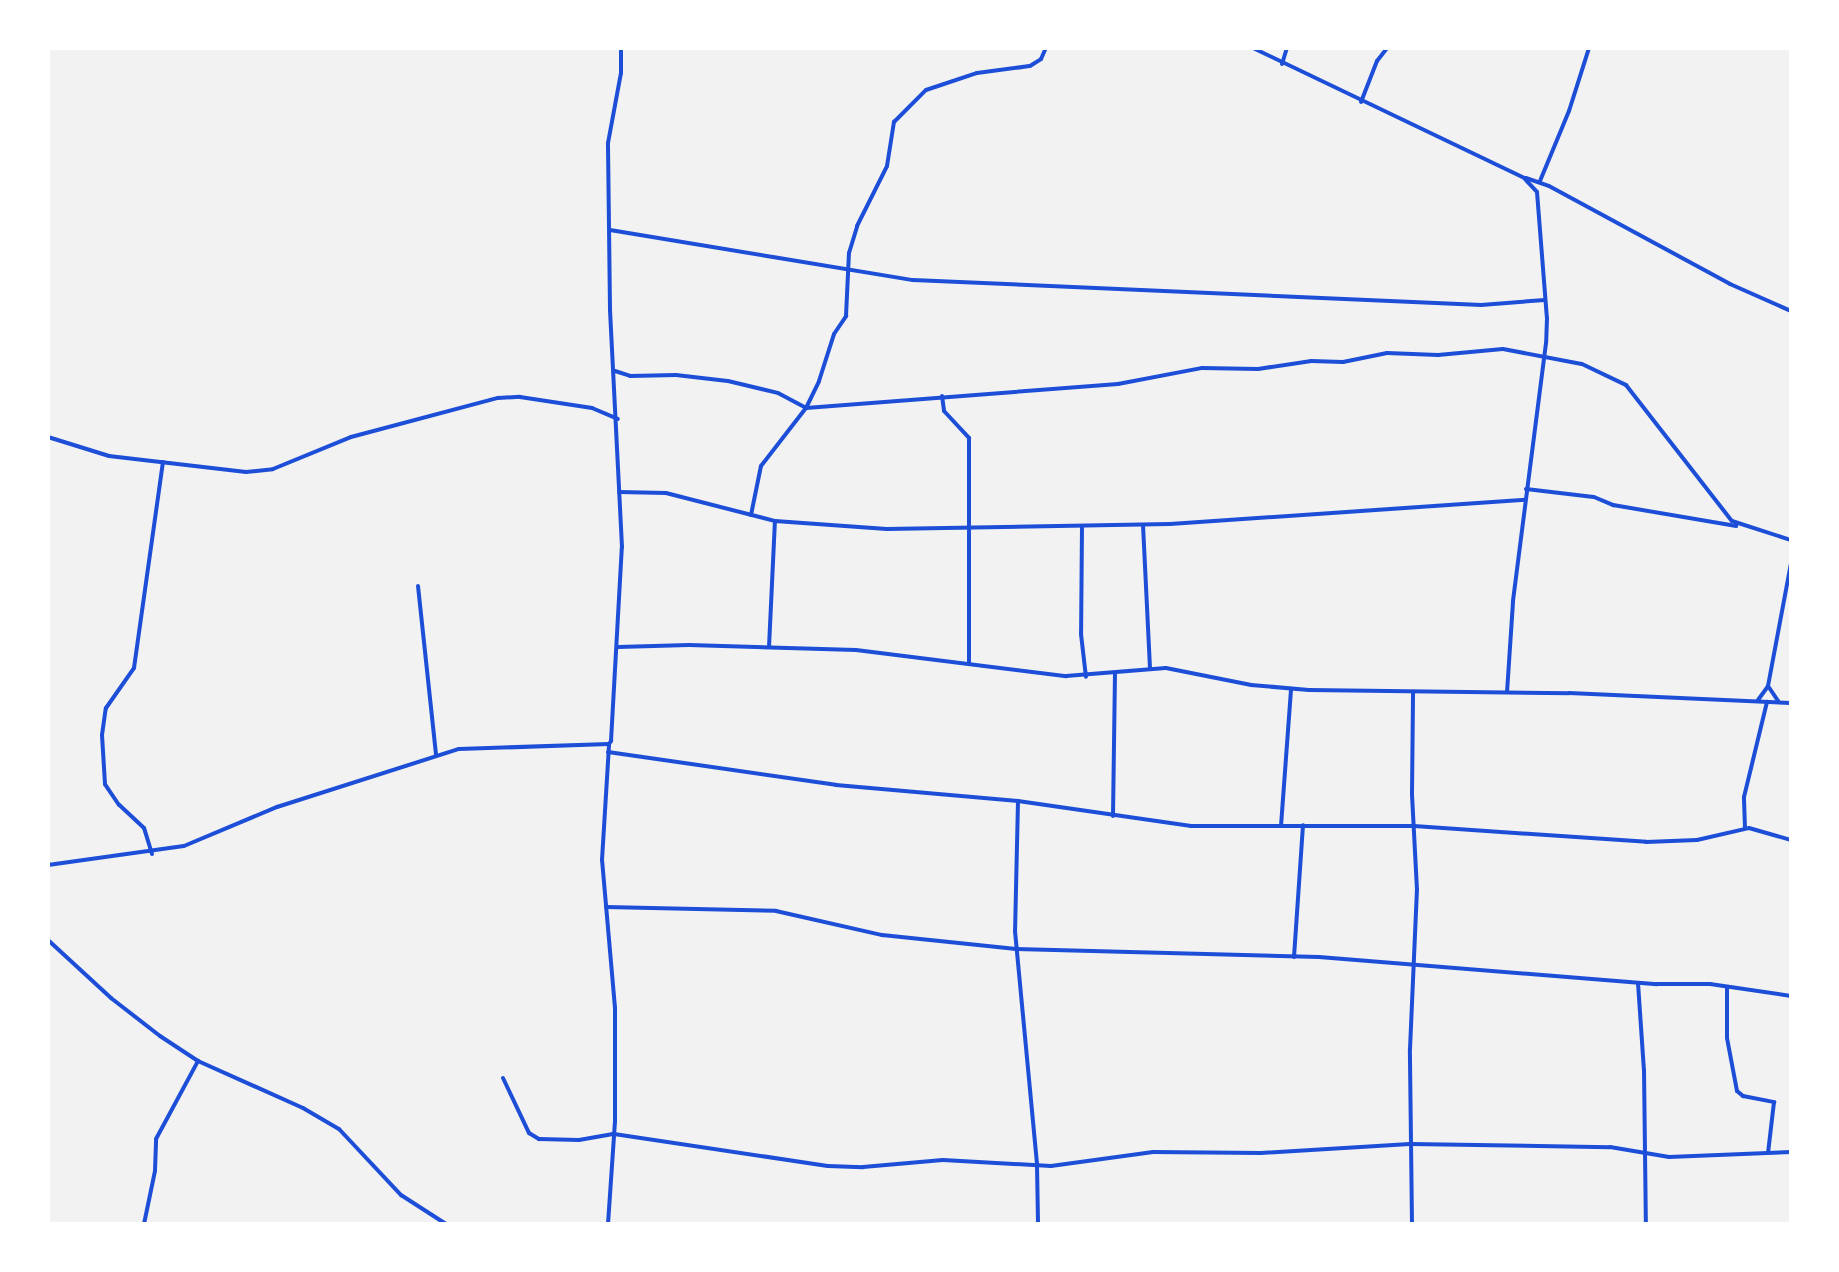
<!DOCTYPE html>
<html>
<head>
<meta charset="utf-8">
<style>
	body { margin:0 }
	#map { position:relative; width:1839px; height:1272px; overflow:hidden; background:#f2f2f2; font-family:"Noto Serif",serif }
	div>[style] { position:absolute }
	[style*='--x'] { left:calc(var(--x)*1px); top:calc(var(--y)*1px); width:calc(var(--w)*1px); rotate:calc(var(--a)*1deg) }
	.minor>* { height:4px; margin:-2px; padding:0 2px; transform-origin:2px; border-radius:2px; background:#1d4ed8 }
	span { translate:-50% -50%; white-space:nowrap; text-align:center; line-height:1.15; -webkit-text-stroke:6px #fff; paint-order:stroke }
	.frame { position:absolute; inset:0; border:50px solid #fff; pointer-events:none }
</style>
</head>
<body>
<div id="map">
	<div class="minor">
		<i style="--x:1253;--y:48;--w:301;--a:25.6"></i>
		<i style="--x:1524;--y:178;--w:19;--a:47"></i>
		<i style="--x:1537;--y:192;--w:126;--a:85.5"></i>
		<i style="--x:1547;--y:318;--w:25;--a:92"></i>
		<i style="--x:1546;--y:343;--w:261;--a:97.3"></i>
		<i style="--x:1513;--y:602;--w:90;--a:93.8"></i>
		<i style="--x:1282;--y:64;--w:17;--a:-73"></i>
		<i style="--x:1361;--y:102;--w:44;--a:-68.7"></i>
		<i style="--x:1377;--y:61;--w:16;--a:-52"></i>
		<i style="--x:1526;--y:178;--w:24;--a:19"></i>
		<i style="--x:1549;--y:186;--w:206;--a:28.4"></i>
		<i style="--x:1730;--y:284;--w:67;--a:23.9"></i>
		<i style="--x:1540;--y:181;--w:76;--a:-67.5"></i>
		<i style="--x:1569;--y:111;--w:66;--a:-72.4"></i>
		<i style="--x:610;--y:230;--w:307;--a:9.4"></i>
		<i style="--x:913;--y:280;--w:569;--a:2.52"></i>
		<i style="--x:1481;--y:305;--w:64;--a:-4.5"></i>
		<i style="--x:615;--y:371;--w:16;--a:18"></i>
		<i style="--x:630;--y:376;--w:46;--a:-1.2"></i>
		<i style="--x:676;--y:375;--w:52;--a:6.6"></i>
		<i style="--x:728;--y:381;--w:51;--a:13.5"></i>
		<i style="--x:778;--y:393;--w:32;--a:28"></i>
		<i style="--x:806;--y:408;--w:313;--a:-4.4"></i>
		<i style="--x:1118;--y:384;--w:86;--a:-10.8"></i>
		<i style="--x:1202;--y:368;--w:56;--a:1"></i>
		<i style="--x:1258;--y:369;--w:54;--a:-8.6"></i>
		<i style="--x:1311;--y:361;--w:32;--a:2"></i>
		<i style="--x:1343;--y:362;--w:45;--a:-11.6"></i>
		<i style="--x:1387;--y:353;--w:51;--a:2.2"></i>
		<i style="--x:1438;--y:355;--w:65;--a:-5.3"></i>
		<i style="--x:1503;--y:349;--w:80;--a:10.8"></i>
		<i style="--x:1582;--y:364;--w:49;--a:25.5"></i>
		<i style="--x:1626;--y:385;--w:172;--a:52.1"></i>
		<i style="--x:1732;--y:521;--w:62;--a:17.9"></i>
		<i style="--x:942;--y:396;--w:15;--a:82"></i>
		<i style="--x:944;--y:411;--w:37;--a:47"></i>
		<i style="--x:969;--y:438;--w:225;--a:90"></i>
		<i style="--x:48;--y:437;--w:64;--a:17.3"></i>
		<i style="--x:109;--y:456;--w:138;--a:6.7"></i>
		<i style="--x:246;--y:472;--w:27;--a:-6"></i>
		<i style="--x:273;--y:469;--w:84;--a:-22.3"></i>
		<i style="--x:351;--y:437;--w:152;--a:-14.9"></i>
		<i style="--x:498;--y:398;--w:22;--a:-3"></i>
		<i style="--x:520;--y:397;--w:73;--a:8.7"></i>
		<i style="--x:592;--y:408;--w:28;--a:23"></i>
		<i style="--x:1526;--y:489;--w:68;--a:6.7"></i>
		<i style="--x:1594;--y:497;--w:21;--a:23"></i>
		<i style="--x:1613;--y:505;--w:125;--a:9.7"></i>
		<i style="--x:619;--y:492;--w:47;--a:1.2"></i>
		<i style="--x:666;--y:493;--w:113;--a:14.4"></i>
		<i style="--x:775;--y:521;--w:112;--a:4.1"></i>
		<i style="--x:887;--y:529;--w:283;--a:-1"></i>
		<i style="--x:1170;--y:524;--w:356;--a:-3.9"></i>
		<i style="--x:751;--y:515;--w:50;--a:-78.5"></i>
		<i style="--x:761;--y:466;--w:73;--a:-52.2"></i>
		<i style="--x:806;--y:408;--w:30;--a:-64"></i>
		<i style="--x:819;--y:381;--w:49;--a:-72.3"></i>
		<i style="--x:834;--y:334;--w:22;--a:-56"></i>
		<i style="--x:846;--y:316;--w:63;--a:-87.3"></i>
		<i style="--x:849;--y:253;--w:28;--a:-73"></i>
		<i style="--x:857;--y:226;--w:67;--a:-63.4"></i>
		<i style="--x:887;--y:166;--w:45;--a:-81"></i>
		<i style="--x:894;--y:122;--w:45;--a:-45"></i>
		<i style="--x:926;--y:90;--w:54;--a:-18.4"></i>
		<i style="--x:977;--y:73;--w:53;--a:-7.5"></i>
		<i style="--x:1030;--y:66;--w:13;--a:-32"></i>
		<i style="--x:1041;--y:59;--w:12;--a:-66"></i>
		<i style="--x:1143;--y:525;--w:144;--a:87.2"></i>
		<i style="--x:1082;--y:527;--w:107;--a:90.5"></i>
		<i style="--x:1081;--y:634;--w:43;--a:83.4"></i>
		<i style="--x:418;--y:586;--w:170;--a:83.9"></i>
		<i style="--x:618;--y:647;--w:71;--a:-1.6"></i>
		<i style="--x:689;--y:645;--w:167;--a:1.7"></i>
		<i style="--x:856;--y:650;--w:212;--a:7.1"></i>
		<i style="--x:1066;--y:676;--w:100;--a:-4.6"></i>
		<i style="--x:1166;--y:668;--w:87;--a:11.3"></i>
		<i style="--x:1251;--y:685;--w:58;--a:4.9"></i>
		<i style="--x:1309;--y:690;--w:260;--a:0.7"></i>
		<i style="--x:1569;--y:693;--w:222;--a:2.6"></i>
		<i style="--x:769;--y:647;--w:126;--a:-87.3"></i>
		<i style="--x:1768;--y:686;--w:18;--a:56"></i>
		<i style="--x:1758;--y:700;--w:17;--a:-54"></i>
		<i style="--x:1768;--y:686;--w:125;--a:-79.4"></i>
		<i style="--x:608;--y:752;--w:230;--a:8.2"></i>
		<i style="--x:836;--y:785;--w:183;--a:5"></i>
		<i style="--x:1018;--y:801;--w:175;--a:8.2"></i>
		<i style="--x:1191;--y:826;--w:223;--a:0"></i>
		<i style="--x:1414;--y:826;--w:233;--a:3.9"></i>
		<i style="--x:1646;--y:842;--w:51;--a:-2.2"></i>
		<i style="--x:1697;--y:840;--w:53;--a:-13"></i>
		<i style="--x:1749;--y:828;--w:44;--a:15.9"></i>
		<i style="--x:1018;--y:801;--w:130;--a:91.3"></i>
		<i style="--x:1015;--y:931;--w:235;--a:84.6"></i>
		<i style="--x:1037;--y:1165;--w:59;--a:89"></i>
		<i style="--x:1113;--y:816;--w:142;--a:-89.2"></i>
		<i style="--x:1281;--y:826;--w:137;--a:-85.8"></i>
		<i style="--x:1745;--y:828;--w:31;--a:-92"></i>
		<i style="--x:1744;--y:797;--w:98;--a:-76.4"></i>
		<i style="--x:152;--y:854;--w:27;--a:-107"></i>
		<i style="--x:144;--y:828;--w:34;--a:-137"></i>
		<i style="--x:119;--y:805;--w:25;--a:-124"></i>
		<i style="--x:105;--y:784;--w:49;--a:-93.5"></i>
		<i style="--x:102;--y:735;--w:27;--a:-82"></i>
		<i style="--x:106;--y:708;--w:49;--a:-55"></i>
		<i style="--x:134;--y:668;--w:208;--a:-82"></i>
		<i style="--x:48;--y:865;--w:137;--a:-8"></i>
		<i style="--x:184;--y:846;--w:101;--a:-22.8"></i>
		<i style="--x:277;--y:807;--w:191;--a:-17.7"></i>
		<i style="--x:459;--y:749;--w:150;--a:-1.9"></i>
		<i style="--x:609;--y:744;--w:4;--a:-56"></i>
		<i style="--x:611;--y:741;--w:194;--a:-86.8"></i>
		<i style="--x:622;--y:547;--w:238;--a:-92.9"></i>
		<i style="--x:610;--y:309;--w:166;--a:-90.7"></i>
		<i style="--x:608;--y:143;--w:71;--a:-79.5"></i>
		<i style="--x:621;--y:73;--w:25;--a:-90"></i>
		<i style="--x:606;--y:907;--w:170;--a:1.3"></i>
		<i style="--x:776;--y:911;--w:109;--a:12.8"></i>
		<i style="--x:882;--y:935;--w:135;--a:6"></i>
		<i style="--x:1016;--y:949;--w:303;--a:1.5"></i>
		<i style="--x:1319;--y:957;--w:339;--a:4.6"></i>
		<i style="--x:1657;--y:984;--w:53;--a:0"></i>
		<i style="--x:1710;--y:984;--w:82;--a:8.4"></i>
		<i style="--x:48;--y:940;--w:86;--a:42.6"></i>
		<i style="--x:111;--y:998;--w:62;--a:37.8"></i>
		<i style="--x:160;--y:1036;--w:45;--a:33.3"></i>
		<i style="--x:198;--y:1061;--w:115;--a:24.1"></i>
		<i style="--x:303;--y:1108;--w:42;--a:30.3"></i>
		<i style="--x:339;--y:1129;--w:91;--a:46.8"></i>
		<i style="--x:401;--y:1195;--w:54;--a:32.8"></i>
		<i style="--x:1294;--y:957;--w:132;--a:-86.1"></i>
		<i style="--x:1638;--y:983;--w:87;--a:86.1"></i>
		<i style="--x:1644;--y:1070;--w:154;--a:89.3"></i>
		<i style="--x:1727;--y:987;--w:51;--a:90"></i>
		<i style="--x:1727;--y:1038;--w:54;--a:79.3"></i>
		<i style="--x:1737;--y:1091;--w:8;--a:40"></i>
		<i style="--x:1743;--y:1096;--w:32;--a:11"></i>
		<i style="--x:1774;--y:1102;--w:51;--a:96.7"></i>
		<i style="--x:503;--y:1078;--w:61;--a:64.7"></i>
		<i style="--x:529;--y:1133;--w:12;--a:31"></i>
		<i style="--x:539;--y:1139;--w:40;--a:1.4"></i>
		<i style="--x:579;--y:1140;--w:36;--a:-10"></i>
		<i style="--x:614;--y:1134;--w:216;--a:8.5"></i>
		<i style="--x:828;--y:1166;--w:35;--a:2"></i>
		<i style="--x:863;--y:1167;--w:80;--a:-5"></i>
		<i style="--x:943;--y:1160;--w:108;--a:3.2"></i>
		<i style="--x:1051;--y:1166;--w:103;--a:-7.8"></i>
		<i style="--x:1153;--y:1152;--w:108;--a:0.5"></i>
		<i style="--x:1261;--y:1153;--w:149;--a:-3.5"></i>
		<i style="--x:1410;--y:1144;--w:200;--a:0.9"></i>
		<i style="--x:1610;--y:1147;--w:60;--a:9.6"></i>
		<i style="--x:1669;--y:1157;--w:122;--a:-2.3"></i>
		<i style="--x:144;--y:1224;--w:54;--a:-78.3"></i>
		<i style="--x:155;--y:1171;--w:32;--a:-88"></i>
		<i style="--x:156;--y:1139;--w:89;--a:-61.7"></i>
		<i style="--x:608;--y:1224;--w:102;--a:-86.1"></i>
		<i style="--x:615;--y:1122;--w:114;--a:-90"></i>
		<i style="--x:615;--y:1008;--w:149;--a:-95"></i>
		<i style="--x:602;--y:860;--w:116;--a:-86.5"></i>
		<i style="--x:1412;--y:1224;--w:175;--a:-90.7"></i>
		<i style="--x:1410;--y:1049;--w:159;--a:-87.5"></i>
		<i style="--x:1417;--y:890;--w:97;--a:-93"></i>
		<i style="--x:1412;--y:793;--w:100;--a:-89.4"></i>
	</div>
	<div class="frame"></div>
</div>
</body>
</html>
